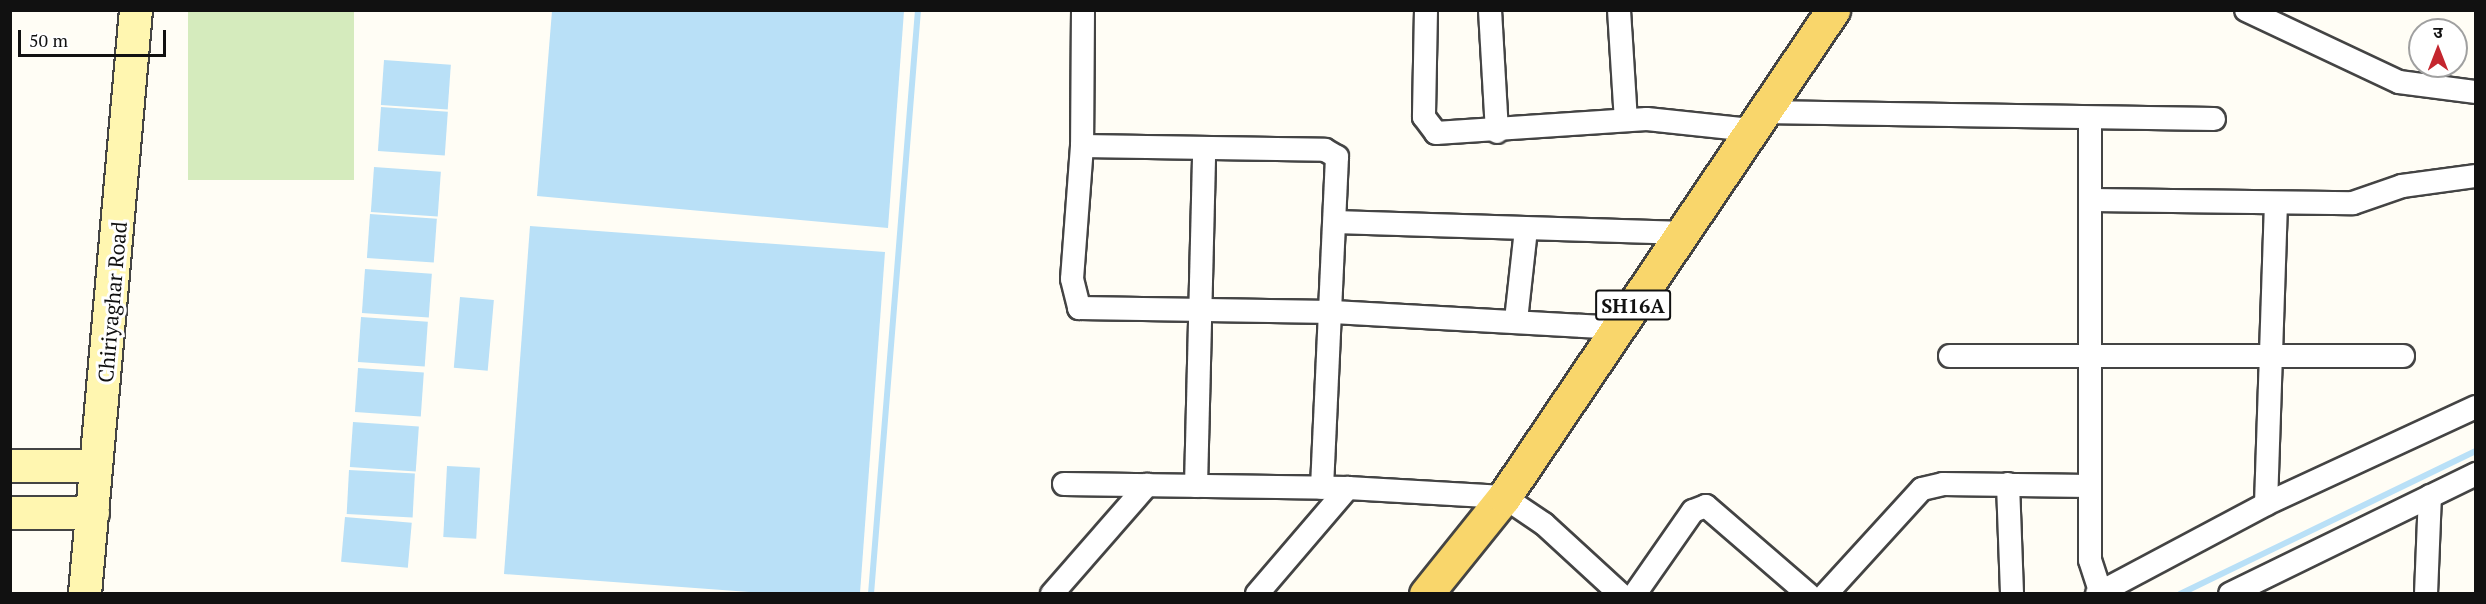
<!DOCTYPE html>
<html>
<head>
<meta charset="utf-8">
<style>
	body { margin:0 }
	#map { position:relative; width:2486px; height:604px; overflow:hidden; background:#fffdf5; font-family:"PT Serif","Noto Sans Devanagari",serif }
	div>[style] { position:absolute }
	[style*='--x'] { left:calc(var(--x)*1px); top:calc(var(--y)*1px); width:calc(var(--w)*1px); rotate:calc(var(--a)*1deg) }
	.green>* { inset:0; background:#d5ebbd; transform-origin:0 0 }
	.water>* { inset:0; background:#b9e0f7; transform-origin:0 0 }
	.stream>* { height:6px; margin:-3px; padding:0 3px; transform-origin:3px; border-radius:3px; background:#b9e0f7 }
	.roads { filter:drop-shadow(2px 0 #444) drop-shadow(-2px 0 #444) drop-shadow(0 2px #444) drop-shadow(0 -2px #444) }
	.street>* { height:22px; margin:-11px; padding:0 11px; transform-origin:11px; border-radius:11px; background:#fff }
	.secondary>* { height:32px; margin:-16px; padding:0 16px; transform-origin:16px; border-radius:16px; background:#fff6b0 }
	.primary>* { height:33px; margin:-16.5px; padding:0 16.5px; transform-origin:16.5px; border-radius:16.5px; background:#f9d66b }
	span { translate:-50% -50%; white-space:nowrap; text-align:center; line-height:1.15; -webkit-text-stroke:6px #fff; paint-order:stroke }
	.shield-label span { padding:2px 4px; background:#fff; border:2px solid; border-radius:4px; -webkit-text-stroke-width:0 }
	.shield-label { font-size:20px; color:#111; font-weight:700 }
	.street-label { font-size:21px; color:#111 }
	.frame { position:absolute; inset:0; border:12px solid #111; pointer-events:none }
	.north { position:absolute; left:2408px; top:18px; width:60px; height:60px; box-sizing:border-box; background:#fff; border:2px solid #a0a0a0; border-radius:50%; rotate:0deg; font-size:16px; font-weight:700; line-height:24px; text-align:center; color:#111 }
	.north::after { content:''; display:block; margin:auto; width:21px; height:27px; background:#c4262e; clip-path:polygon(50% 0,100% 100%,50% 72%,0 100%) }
	.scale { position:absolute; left:18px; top:30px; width:148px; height:27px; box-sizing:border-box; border:3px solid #111; border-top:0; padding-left:8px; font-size:18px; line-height:21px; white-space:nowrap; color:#111; -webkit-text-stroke:4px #fff; paint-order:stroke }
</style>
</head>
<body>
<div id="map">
	<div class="green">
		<i style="left:188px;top:11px;width:166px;height:169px"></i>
	</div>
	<div class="water">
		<i style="clip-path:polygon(552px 11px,904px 11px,888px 228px,537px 196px)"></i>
		<i style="left:384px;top:60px;width:67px;height:45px;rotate:4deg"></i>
		<i style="left:381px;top:107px;width:67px;height:44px;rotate:4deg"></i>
		<i style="left:374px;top:167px;width:67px;height:45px;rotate:4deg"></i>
		<i style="left:370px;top:214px;width:67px;height:44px;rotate:4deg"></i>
		<i style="clip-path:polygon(530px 226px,885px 252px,860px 593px,763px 593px,504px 574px)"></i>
		<i style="left:365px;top:269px;width:67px;height:44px;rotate:4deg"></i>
		<i style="left:460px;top:297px;width:34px;height:71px;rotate:5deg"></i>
		<i style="left:361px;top:317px;width:67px;height:45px;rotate:4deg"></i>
		<i style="left:358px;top:368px;width:66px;height:44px;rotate:4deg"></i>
		<i style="left:353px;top:422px;width:66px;height:45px;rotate:4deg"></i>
		<i style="left:447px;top:466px;width:33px;height:71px;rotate:3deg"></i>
		<i style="left:349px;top:470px;width:66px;height:44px;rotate:3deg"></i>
		<i style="left:345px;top:517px;width:67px;height:45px;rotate:5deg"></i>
	</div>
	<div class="stream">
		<i style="--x:871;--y:594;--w:586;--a:-85.4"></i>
		<i style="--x:2180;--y:594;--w:329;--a:-25.8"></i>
	</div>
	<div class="roads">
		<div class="street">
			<i style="--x:1083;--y:10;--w:136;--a:90.4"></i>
			<i style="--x:1082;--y:146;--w:133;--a:94.3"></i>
			<i style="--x:1072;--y:279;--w:30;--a:76"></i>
			<i style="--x:1079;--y:308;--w:254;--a:0.9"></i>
			<i style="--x:1333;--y:312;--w:284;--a:3.2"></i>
			<i style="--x:1426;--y:10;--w:107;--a:91.1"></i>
			<i style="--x:1424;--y:117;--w:20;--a:53"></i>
			<i style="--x:1436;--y:133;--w:211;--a:-3.8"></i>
			<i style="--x:1647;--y:119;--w:104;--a:6.1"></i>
			<i style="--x:1490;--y:10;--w:122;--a:86.7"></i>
			<i style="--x:1619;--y:10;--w:110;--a:86.4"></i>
			<i style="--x:2246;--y:10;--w:169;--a:25.2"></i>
			<i style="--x:2399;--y:82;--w:78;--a:7.4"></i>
			<i style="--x:1762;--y:112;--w:452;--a:0.9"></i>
			<i style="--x:2090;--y:118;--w:442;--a:90"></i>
			<i style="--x:2090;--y:560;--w:36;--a:72"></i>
			<i style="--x:1082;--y:146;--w:243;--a:0.9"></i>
			<i style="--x:1325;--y:150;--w:14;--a:30"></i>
			<i style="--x:1337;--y:157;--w:331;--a:92.6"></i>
			<i style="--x:2092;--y:200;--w:261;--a:0.7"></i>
			<i style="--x:2353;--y:203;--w:52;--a:-19.1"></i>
			<i style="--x:2402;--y:186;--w:75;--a:-7.7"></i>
			<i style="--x:1338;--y:222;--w:344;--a:1.8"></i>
			<i style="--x:1516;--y:320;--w:92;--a:-83.7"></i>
			<i style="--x:1950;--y:356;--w:453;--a:0"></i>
			<i style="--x:1064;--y:484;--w:284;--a:0.8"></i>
			<i style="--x:1348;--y:488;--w:156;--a:3.3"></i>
			<i style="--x:1504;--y:497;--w:48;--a:34"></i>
			<i style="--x:1544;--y:524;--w:103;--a:42.6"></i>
			<i style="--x:2008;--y:484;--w:110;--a:87.9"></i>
			<i style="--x:1196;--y:486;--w:335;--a:-88.6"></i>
			<i style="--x:2266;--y:504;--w:298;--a:-88.1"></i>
			<i style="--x:1052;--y:594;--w:145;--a:-48.9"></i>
			<i style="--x:1257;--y:594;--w:140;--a:-49.4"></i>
			<i style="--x:1635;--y:594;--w:101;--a:-55.1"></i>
			<i style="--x:1693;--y:511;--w:14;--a:-21"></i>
			<i style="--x:1706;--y:506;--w:135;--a:40.8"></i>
			<i style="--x:1826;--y:594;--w:142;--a:-47.6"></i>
			<i style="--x:1922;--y:489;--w:22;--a:-13"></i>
			<i style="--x:1943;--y:484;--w:146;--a:0.8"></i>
			<i style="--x:2097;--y:594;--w:191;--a:-28"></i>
			<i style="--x:2266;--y:504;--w:231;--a:-24.8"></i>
			<i style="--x:2230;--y:594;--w:274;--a:-26"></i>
			<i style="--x:2426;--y:594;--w:98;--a:-87.7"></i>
		</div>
		<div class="secondary">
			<i style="--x:10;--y:466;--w:86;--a:0"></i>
			<i style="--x:10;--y:513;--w:83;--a:0"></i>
			<i style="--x:85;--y:594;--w:586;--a:-85.01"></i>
		</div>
		<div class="primary">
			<i style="--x:1426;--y:594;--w:124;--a:-51.2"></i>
			<i style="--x:1504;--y:497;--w:588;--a:-55.96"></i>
		</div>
	</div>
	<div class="shield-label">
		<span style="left:1633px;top:305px">SH16A</span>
	</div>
	<div class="street-label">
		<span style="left:112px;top:302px;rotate:-85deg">Chiriyaghar Road</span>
	</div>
	<div class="frame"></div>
	<div class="north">उ</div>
	<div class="scale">50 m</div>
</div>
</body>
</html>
